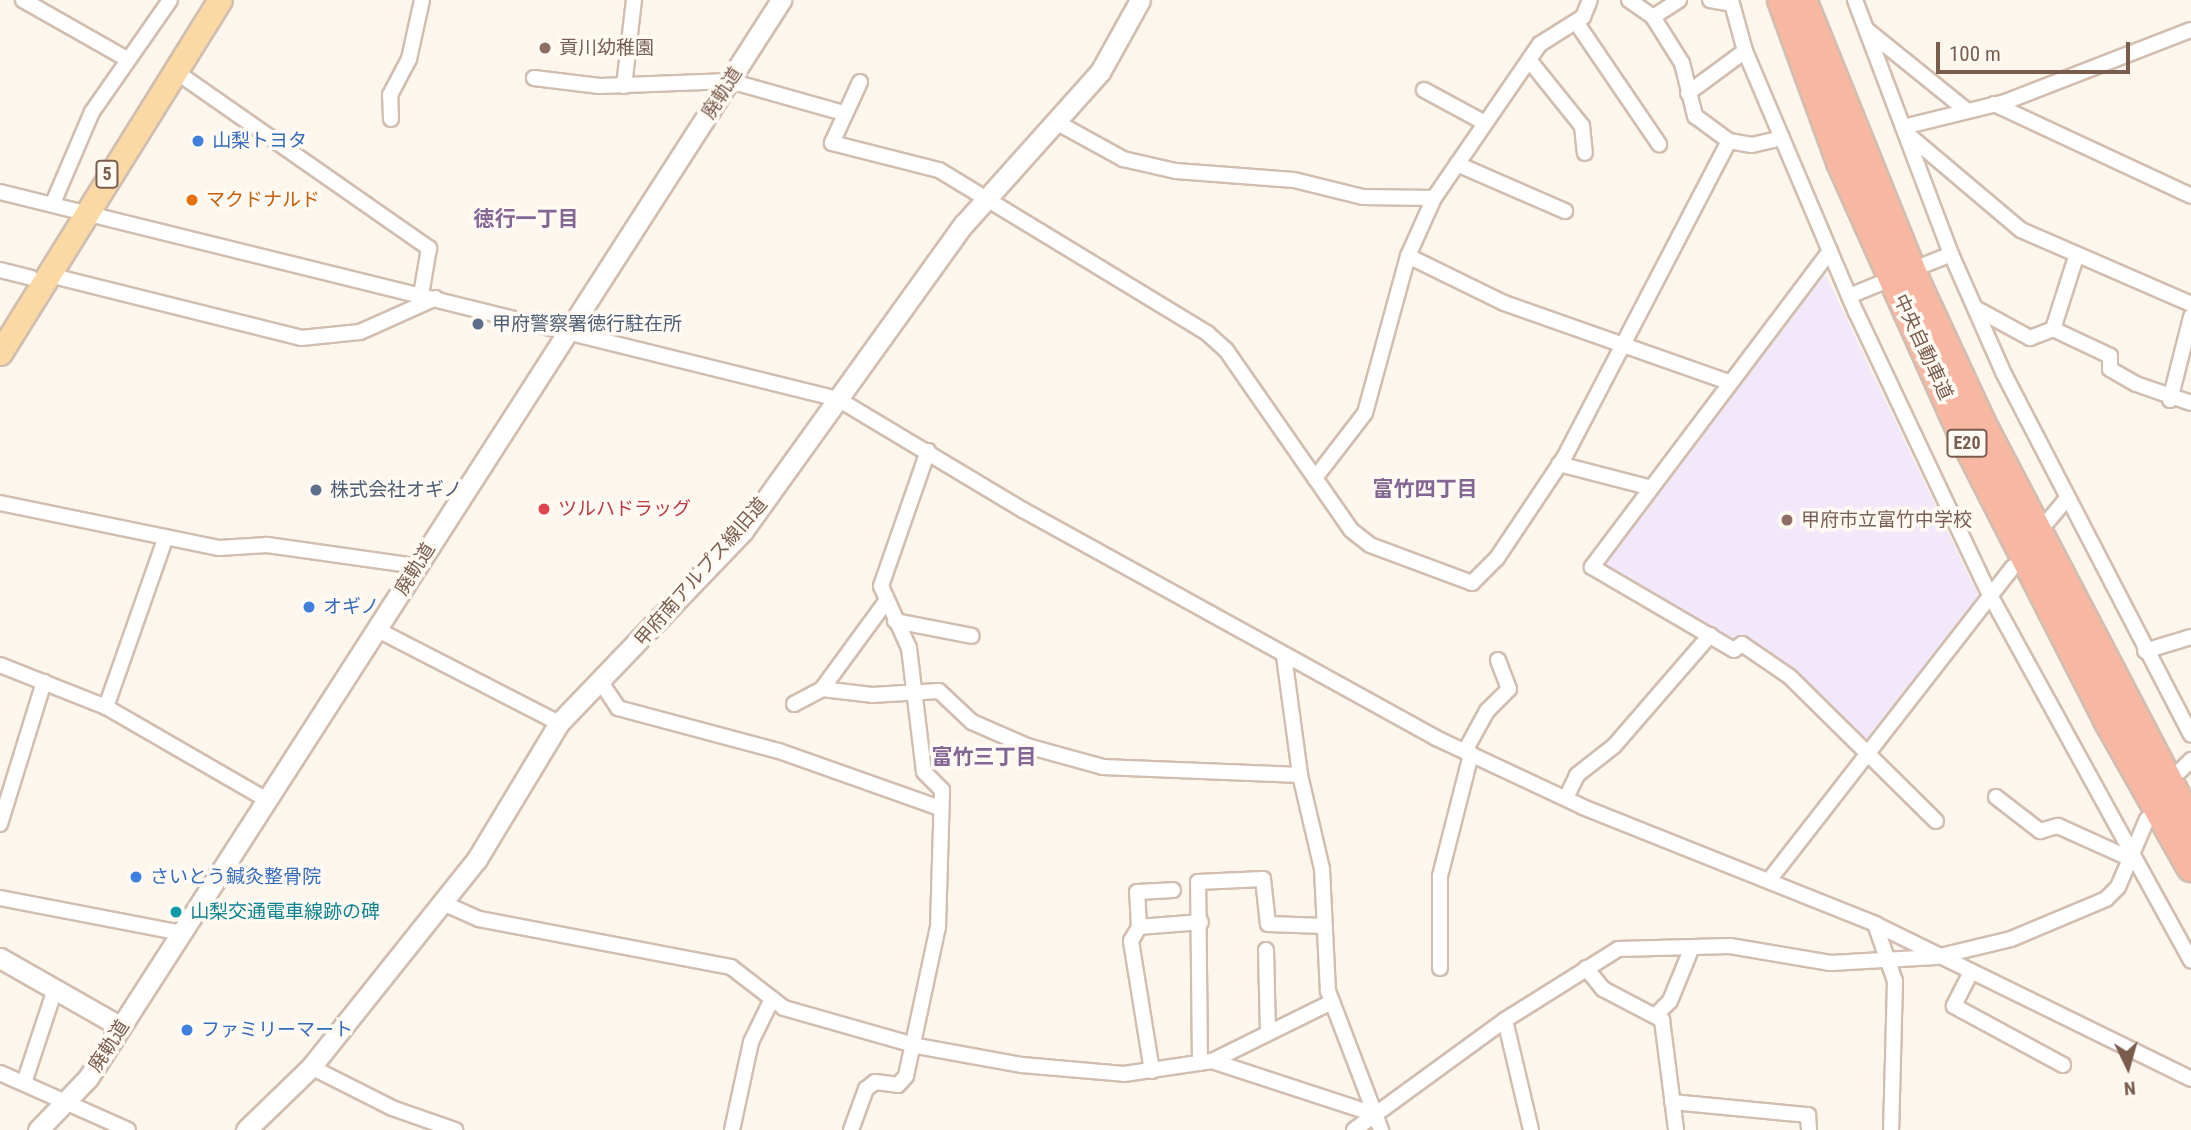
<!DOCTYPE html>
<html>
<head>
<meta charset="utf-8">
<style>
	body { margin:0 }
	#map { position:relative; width:2191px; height:1130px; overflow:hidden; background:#fdf6ec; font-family:"Roboto Condensed","Noto Sans JP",sans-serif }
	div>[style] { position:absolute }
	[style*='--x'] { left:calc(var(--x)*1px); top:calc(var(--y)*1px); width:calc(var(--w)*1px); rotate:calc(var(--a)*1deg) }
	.education>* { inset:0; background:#f3e8fa }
	.roads { filter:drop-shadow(2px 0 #d1beb0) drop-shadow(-2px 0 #d1beb0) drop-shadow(0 2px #d1beb0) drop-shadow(0 -2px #d1beb0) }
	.minor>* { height:14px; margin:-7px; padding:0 7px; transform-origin:7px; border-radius:7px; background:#fff }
	.tertiary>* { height:19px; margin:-9.5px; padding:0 9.5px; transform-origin:9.5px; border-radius:9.5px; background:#fff }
	.primary>* { height:23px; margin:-11.5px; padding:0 11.5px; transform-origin:11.5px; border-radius:11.5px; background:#fbd9a5 }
	.motorway>* { height:28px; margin:-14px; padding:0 14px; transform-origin:14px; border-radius:14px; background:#f7b7a3 }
	.dots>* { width:19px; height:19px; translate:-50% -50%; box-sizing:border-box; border:4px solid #fffaf3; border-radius:50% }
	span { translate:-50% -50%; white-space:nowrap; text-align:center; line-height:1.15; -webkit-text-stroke:7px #fffaf3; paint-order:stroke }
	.shield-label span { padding:2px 5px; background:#fffaf3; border:2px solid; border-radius:5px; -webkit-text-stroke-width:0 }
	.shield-label { font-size:18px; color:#7a5c4d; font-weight:700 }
	.education-label { font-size:19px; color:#785e54 }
	.left { translate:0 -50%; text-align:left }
	.street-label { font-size:19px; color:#7a5c4d }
	.shop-label { font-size:19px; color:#366cbe }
	.food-label { font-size:19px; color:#c56008 }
	.service-label { font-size:19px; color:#4e5e75 }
	.health-label { font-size:19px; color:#be3a42 }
	.culture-label { font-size:19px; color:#0d838f }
	.neighbourhood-label { font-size:21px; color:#846695; font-weight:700 }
	.north { position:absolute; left:2093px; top:1032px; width:70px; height:70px; -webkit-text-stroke:5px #fffaf3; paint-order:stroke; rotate:175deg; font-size:19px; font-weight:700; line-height:28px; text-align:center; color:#7a5c4d }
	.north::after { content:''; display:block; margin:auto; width:24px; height:32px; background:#7a5c4d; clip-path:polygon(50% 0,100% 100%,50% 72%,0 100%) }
	.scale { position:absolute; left:1936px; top:42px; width:194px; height:32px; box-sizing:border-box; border:4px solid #7a5c4d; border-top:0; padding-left:9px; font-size:21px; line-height:24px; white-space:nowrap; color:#7a5c4d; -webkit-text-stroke:5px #fffaf3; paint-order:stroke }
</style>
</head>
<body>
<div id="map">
	<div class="education">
		<i style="clip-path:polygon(1823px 269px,1982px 603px,1863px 752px,1796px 676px,1745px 636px,1731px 642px,1600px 567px)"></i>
	</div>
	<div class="roads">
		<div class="minor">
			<i style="--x:23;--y:0;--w:117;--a:29.6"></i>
			<i style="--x:1629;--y:0;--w:29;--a:35"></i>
			<i style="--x:1653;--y:17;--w:31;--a:-33"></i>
			<i style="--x:1710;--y:0;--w:22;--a:10"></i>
			<i style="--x:1731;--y:0;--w:53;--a:74.6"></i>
			<i style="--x:1745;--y:51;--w:284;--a:67"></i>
			<i style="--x:1856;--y:312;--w:313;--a:64.7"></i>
			<i style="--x:1990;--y:595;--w:417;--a:61.2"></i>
			<i style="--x:1855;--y:0;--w:272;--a:69.3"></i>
			<i style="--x:1951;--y:254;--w:131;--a:66.2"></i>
			<i style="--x:2004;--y:374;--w:406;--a:62.6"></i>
			<i style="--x:1653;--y:17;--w:54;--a:57.8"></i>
			<i style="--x:1682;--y:63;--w:55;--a:76.2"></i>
			<i style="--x:1695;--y:116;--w:42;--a:36.3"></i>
			<i style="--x:1729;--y:141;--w:23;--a:10"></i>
			<i style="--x:1752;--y:145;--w:31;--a:-13"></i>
			<i style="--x:1576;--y:22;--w:148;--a:55.8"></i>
			<i style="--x:1867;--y:30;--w:127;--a:38.9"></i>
			<i style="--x:1529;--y:60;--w:85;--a:51.2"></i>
			<i style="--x:1582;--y:126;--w:27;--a:84"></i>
			<i style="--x:175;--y:71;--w:310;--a:34.9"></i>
			<i style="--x:429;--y:248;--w:48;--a:99.7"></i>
			<i style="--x:534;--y:78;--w:66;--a:6.9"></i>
			<i style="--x:600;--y:86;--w:130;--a:-2.2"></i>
			<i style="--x:730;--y:81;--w:117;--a:15.8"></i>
			<i style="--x:860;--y:82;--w:67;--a:114.7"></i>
			<i style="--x:832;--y:143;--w:110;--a:14.2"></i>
			<i style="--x:939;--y:170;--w:314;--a:31.3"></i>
			<i style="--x:1207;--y:333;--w:25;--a:42"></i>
			<i style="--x:1226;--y:350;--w:219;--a:55.2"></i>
			<i style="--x:1351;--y:530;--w:24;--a:38"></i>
			<i style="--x:1370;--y:545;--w:109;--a:20.4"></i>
			<i style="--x:1472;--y:583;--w:35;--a:-45"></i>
			<i style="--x:1497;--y:558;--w:120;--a:-56.2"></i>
			<i style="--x:1564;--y:458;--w:357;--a:-62.5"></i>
			<i style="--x:624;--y:86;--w:87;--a:-83.4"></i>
			<i style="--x:1424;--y:90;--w:69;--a:28.4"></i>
			<i style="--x:1688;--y:93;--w:71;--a:-36.4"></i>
			<i style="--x:1994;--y:104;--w:217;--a:25"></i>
			<i style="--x:391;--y:119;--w:24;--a:-92"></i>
			<i style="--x:390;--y:95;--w:41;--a:-62.2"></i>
			<i style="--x:409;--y:59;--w:60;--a:-77.6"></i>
			<i style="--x:1056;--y:122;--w:77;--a:28.9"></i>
			<i style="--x:1123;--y:159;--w:54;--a:12.8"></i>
			<i style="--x:1176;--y:171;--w:118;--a:4.4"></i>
			<i style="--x:1294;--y:180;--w:71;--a:13.8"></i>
			<i style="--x:1363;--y:197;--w:71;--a:0.8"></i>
			<i style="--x:1903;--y:127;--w:105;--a:-13.8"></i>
			<i style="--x:2005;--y:102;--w:199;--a:-21.2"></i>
			<i style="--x:1905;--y:132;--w:152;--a:40.2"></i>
			<i style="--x:2021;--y:230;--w:185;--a:23.5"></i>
			<i style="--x:1457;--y:164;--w:118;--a:23.5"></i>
			<i style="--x:0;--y:192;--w:863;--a:13.88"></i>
			<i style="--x:838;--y:399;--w:216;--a:31"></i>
			<i style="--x:1023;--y:510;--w:472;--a:28.9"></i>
			<i style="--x:1436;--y:738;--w:162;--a:25.1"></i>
			<i style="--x:1583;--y:807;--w:315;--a:21.8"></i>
			<i style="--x:1875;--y:924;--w:352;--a:26.1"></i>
			<i style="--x:53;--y:203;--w:99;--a:-66.8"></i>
			<i style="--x:92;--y:112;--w:136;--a:-55.1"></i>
			<i style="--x:1830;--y:251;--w:396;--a:127"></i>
			<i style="--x:1592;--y:567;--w:164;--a:30.3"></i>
			<i style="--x:1734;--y:650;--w:10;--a:-37"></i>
			<i style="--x:1742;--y:644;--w:58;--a:34.5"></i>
			<i style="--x:1790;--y:677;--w:205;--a:44.6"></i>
			<i style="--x:1408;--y:256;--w:107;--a:26.1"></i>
			<i style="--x:1504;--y:303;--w:238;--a:19.4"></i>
			<i style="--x:2076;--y:257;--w:76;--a:107.7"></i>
			<i style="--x:2053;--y:329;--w:63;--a:25.3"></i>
			<i style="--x:2110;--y:356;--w:13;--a:90"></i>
			<i style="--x:2110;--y:369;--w:30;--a:30"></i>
			<i style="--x:2136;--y:384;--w:58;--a:19.1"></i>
			<i style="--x:1924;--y:265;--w:29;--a:-22"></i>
			<i style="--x:0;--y:270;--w:32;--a:14"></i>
			<i style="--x:49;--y:275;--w:260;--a:14"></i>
			<i style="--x:301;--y:338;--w:59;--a:-5.8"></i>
			<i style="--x:360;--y:332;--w:83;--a:-24.1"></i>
			<i style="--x:1849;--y:296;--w:32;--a:-22"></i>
			<i style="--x:1975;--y:308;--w:63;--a:28.6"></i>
			<i style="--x:2030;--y:338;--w:25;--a:-21"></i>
			<i style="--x:2170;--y:400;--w:86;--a:-75.8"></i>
			<i style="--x:1559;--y:464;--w:92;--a:14.5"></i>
			<i style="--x:1315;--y:478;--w:82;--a:-52.4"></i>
			<i style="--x:1365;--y:413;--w:163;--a:-74.7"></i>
			<i style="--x:1408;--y:256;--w:64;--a:-65.9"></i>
			<i style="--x:1434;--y:198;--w:187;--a:-55.5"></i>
			<i style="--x:1540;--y:44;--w:51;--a:-32.1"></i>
			<i style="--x:1583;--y:17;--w:18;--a:-68"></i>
			<i style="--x:0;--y:503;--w:224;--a:11.6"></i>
			<i style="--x:219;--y:548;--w:48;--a:-3.6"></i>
			<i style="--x:267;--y:545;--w:150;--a:8"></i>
			<i style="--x:2048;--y:521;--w:30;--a:-50"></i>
			<i style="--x:895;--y:621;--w:78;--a:11"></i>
			<i style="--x:376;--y:629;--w:206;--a:27.2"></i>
			<i style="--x:2145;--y:651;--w:48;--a:-16.9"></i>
			<i style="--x:1284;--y:656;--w:120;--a:82.3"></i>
			<i style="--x:1300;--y:775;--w:97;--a:76.8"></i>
			<i style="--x:1322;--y:869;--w:122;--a:87.2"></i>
			<i style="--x:1328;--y:991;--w:149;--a:69.1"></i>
			<i style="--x:0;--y:665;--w:114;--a:21.6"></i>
			<i style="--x:106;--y:707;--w:188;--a:30"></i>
			<i style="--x:600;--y:681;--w:32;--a:56"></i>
			<i style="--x:618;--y:708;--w:167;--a:15"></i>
			<i style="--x:779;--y:751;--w:171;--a:19.5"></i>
			<i style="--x:822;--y:689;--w:50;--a:6.8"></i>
			<i style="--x:872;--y:695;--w:67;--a:-3.4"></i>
			<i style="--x:939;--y:691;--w:45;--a:43.2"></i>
			<i style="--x:972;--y:722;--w:60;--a:23.6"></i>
			<i style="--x:1027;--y:746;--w:79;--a:15.4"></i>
			<i style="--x:1103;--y:767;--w:197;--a:2.3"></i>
			<i style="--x:794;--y:704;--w:32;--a:-28"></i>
			<i style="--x:822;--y:689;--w:107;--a:-53.8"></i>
			<i style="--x:106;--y:707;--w:180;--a:-70.6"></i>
			<i style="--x:1465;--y:751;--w:46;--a:-61.2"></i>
			<i style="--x:1487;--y:711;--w:31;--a:-45"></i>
			<i style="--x:1509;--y:689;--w:31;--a:-111"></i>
			<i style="--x:2180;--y:771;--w:16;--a:-45"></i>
			<i style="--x:1996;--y:797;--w:56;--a:37.7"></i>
			<i style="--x:2040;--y:831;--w:19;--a:-16"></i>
			<i style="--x:2058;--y:826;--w:78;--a:24.3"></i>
			<i style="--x:1566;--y:798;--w:25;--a:-64"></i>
			<i style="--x:1577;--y:775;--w:47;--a:-38.1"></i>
			<i style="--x:1614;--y:746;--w:147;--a:-49.1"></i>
			<i style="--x:0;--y:824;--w:149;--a:-72.8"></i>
			<i style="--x:1770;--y:879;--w:395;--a:-52.1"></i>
			<i style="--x:0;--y:898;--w:184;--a:10.9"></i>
			<i style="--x:443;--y:903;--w:39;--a:24"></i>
			<i style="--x:479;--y:919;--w:257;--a:10.8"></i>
			<i style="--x:731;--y:967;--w:67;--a:37.7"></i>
			<i style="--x:784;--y:1008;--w:138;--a:15.9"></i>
			<i style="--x:917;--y:1046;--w:107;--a:10.3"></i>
			<i style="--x:1022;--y:1065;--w:102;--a:5"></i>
			<i style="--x:1124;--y:1074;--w:89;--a:-8.4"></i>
			<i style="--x:1212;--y:1061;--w:170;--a:18.1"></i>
			<i style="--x:1875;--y:924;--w:60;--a:70.7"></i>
			<i style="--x:1895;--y:981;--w:149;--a:91.5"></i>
			<i style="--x:1139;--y:927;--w:62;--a:-4.6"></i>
			<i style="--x:1266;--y:950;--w:83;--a:88.6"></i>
			<i style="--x:1440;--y:968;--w:92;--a:-90"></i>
			<i style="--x:1440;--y:876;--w:126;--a:-75.7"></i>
			<i style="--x:1586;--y:968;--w:27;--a:51"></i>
			<i style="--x:1603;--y:989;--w:67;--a:27.7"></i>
			<i style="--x:1662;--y:1020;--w:111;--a:82.7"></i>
			<i style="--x:1970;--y:974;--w:36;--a:117"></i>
			<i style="--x:1954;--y:1006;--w:124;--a:28.4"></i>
			<i style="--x:1657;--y:1014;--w:18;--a:-45"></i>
			<i style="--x:1670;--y:1001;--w:58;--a:-67.8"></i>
			<i style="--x:1505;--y:1020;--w:113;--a:76.7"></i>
			<i style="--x:1212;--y:1061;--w:134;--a:-26.2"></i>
			<i style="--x:1200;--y:1063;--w:181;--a:-90.6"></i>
			<i style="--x:1198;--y:882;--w:65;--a:-2.6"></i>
			<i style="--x:1263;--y:879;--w:45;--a:83.7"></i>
			<i style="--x:1268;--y:924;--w:57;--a:2"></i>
			<i style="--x:311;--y:1067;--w:91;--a:26.8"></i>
			<i style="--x:392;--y:1108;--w:67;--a:19.2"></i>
			<i style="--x:1152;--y:1071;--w:132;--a:-99.2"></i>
			<i style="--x:1131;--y:941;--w:16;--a:-60"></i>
			<i style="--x:1139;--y:927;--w:35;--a:-93"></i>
			<i style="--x:1137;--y:892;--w:36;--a:-3"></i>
			<i style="--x:0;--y:1073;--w:140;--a:24"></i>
			<i style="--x:24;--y:1083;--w:99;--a:-71.7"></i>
			<i style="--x:1672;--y:1102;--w:137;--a:5.5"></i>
			<i style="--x:1808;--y:1115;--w:15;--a:86"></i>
			<i style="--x:732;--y:1130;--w:90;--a:-77.8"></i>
			<i style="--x:751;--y:1042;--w:48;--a:-64"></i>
			<i style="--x:851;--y:1130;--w:44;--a:-69.9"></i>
			<i style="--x:866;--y:1089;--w:11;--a:-38"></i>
			<i style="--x:875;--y:1082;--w:23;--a:7"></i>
			<i style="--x:898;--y:1085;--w:12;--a:-48"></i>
			<i style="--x:906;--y:1076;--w:152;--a:-77.9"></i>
			<i style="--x:938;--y:927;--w:137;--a:-88.3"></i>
			<i style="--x:942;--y:790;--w:25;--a:-135"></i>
			<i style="--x:924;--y:772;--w:125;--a:-96.9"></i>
			<i style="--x:909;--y:648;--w:68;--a:-114.3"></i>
			<i style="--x:881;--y:586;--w:143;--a:-70.8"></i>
			<i style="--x:1354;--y:1130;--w:187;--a:-36.1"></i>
			<i style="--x:1505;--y:1020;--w:133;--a:-32.1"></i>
			<i style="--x:1618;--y:949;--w:112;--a:-1.5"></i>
			<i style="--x:1730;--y:946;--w:102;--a:9.6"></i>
			<i style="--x:1831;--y:963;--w:105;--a:-3.3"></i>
			<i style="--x:1936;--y:957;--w:77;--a:-13.5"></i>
			<i style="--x:2011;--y:939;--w:103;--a:-22.8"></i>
			<i style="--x:2106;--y:899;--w:17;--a:-45"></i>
			<i style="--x:2118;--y:887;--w:74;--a:-66.9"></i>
		</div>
		<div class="tertiary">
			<i style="--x:0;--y:958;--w:139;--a:29.7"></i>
			<i style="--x:38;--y:1130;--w:72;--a:-46.1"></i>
			<i style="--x:88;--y:1078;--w:1282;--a:-57.26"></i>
			<i style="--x:246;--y:1130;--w:91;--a:-44.1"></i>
			<i style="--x:311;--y:1067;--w:266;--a:-51.4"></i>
			<i style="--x:477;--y:859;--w:159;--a:-58.9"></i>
			<i style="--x:559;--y:723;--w:266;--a:-46.2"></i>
			<i style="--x:743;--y:531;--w:378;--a:-54.3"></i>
			<i style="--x:964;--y:224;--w:204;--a:-48.2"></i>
			<i style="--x:1100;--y:72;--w:82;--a:-60.9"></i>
		</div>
		<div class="primary">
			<i style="--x:0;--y:353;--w:416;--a:-58.1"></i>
		</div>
		<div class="motorway">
			<i style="--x:1782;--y:0;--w:172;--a:70"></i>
			<i style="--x:1841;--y:162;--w:297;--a:65.9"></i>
			<i style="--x:1962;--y:433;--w:322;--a:63"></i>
			<i style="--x:2108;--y:720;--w:169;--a:60.5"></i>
			<i style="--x:1802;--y:0;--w:312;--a:68"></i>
			<i style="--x:1919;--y:289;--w:152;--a:65.1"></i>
			<i style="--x:1983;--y:427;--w:449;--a:62.4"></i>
		</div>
	</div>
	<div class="dots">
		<i style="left:545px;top:48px;background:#8d6e63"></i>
		<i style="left:198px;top:141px;background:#3f7fe0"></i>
		<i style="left:192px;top:200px;background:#e8710a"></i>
		<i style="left:478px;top:324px;background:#5c6f8a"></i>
		<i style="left:316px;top:490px;background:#5c6f8a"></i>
		<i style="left:544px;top:509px;background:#e0444e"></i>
		<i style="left:1787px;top:520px;background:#8d6e63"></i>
		<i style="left:309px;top:607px;background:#3f7fe0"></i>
		<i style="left:136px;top:877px;background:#3f7fe0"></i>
		<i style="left:176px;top:912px;background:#0f9aa8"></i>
		<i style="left:187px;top:1030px;background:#3f7fe0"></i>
	</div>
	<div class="shield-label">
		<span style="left:107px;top:174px">5</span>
		<span style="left:1967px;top:443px">E20</span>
	</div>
	<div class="education-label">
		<span class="left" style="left:559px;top:48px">貢川幼稚園</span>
		<span class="left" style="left:1801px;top:520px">甲府市立富竹中学校</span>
	</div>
	<div class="street-label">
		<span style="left:722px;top:93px;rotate:-57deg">廃軌道</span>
		<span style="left:1923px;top:347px;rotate:65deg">中央自動車道</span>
		<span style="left:415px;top:569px;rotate:-58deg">廃軌道</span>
		<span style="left:701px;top:572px;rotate:-49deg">甲府南アルプス線旧道</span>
		<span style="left:109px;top:1046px;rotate:-57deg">廃軌道</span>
	</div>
	<div class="shop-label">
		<span class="left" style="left:212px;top:141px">山梨トヨタ</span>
		<span class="left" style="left:323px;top:607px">オギノ</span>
		<span class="left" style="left:150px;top:877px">さいとう鍼灸整骨院</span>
		<span class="left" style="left:201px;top:1030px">ファミリーマート</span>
	</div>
	<div class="food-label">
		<span class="left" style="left:206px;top:200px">マクドナルド</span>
	</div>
	<div class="service-label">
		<span class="left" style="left:492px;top:324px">甲府警察署徳行駐在所</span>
		<span class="left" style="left:330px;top:490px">株式会社オギノ</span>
	</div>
	<div class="health-label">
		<span class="left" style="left:558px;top:509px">ツルハドラッグ</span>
	</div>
	<div class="culture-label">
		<span class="left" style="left:190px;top:912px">山梨交通電車線跡の碑</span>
	</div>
	<div class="neighbourhood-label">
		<span style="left:526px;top:219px">徳行一丁目</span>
		<span style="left:1425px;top:489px">富竹四丁目</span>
		<span style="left:984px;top:757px">富竹三丁目</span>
	</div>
	<div class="north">N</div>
	<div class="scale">100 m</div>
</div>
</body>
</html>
